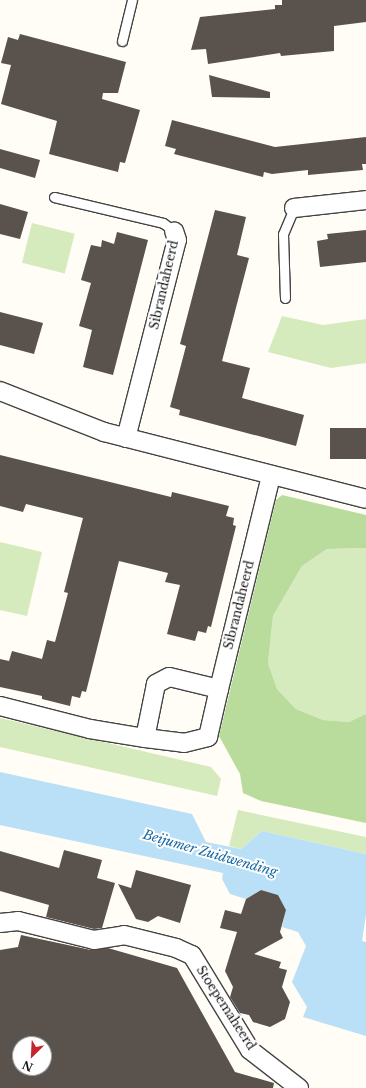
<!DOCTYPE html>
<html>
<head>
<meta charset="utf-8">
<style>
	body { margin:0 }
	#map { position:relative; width:366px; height:1088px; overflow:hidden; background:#fffdf5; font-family:"Libre Baskerville",serif }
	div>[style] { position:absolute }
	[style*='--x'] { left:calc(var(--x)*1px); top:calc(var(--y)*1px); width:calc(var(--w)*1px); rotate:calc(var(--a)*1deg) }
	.green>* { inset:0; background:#d5ebbd; transform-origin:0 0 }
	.forest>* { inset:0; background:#b9dc9c }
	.water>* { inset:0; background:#b9e0f7 }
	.building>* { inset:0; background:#5a524d; transform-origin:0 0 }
	.roads { filter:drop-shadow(1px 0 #444) drop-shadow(-1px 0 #444) drop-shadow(0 1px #444) drop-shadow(0 -1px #444) }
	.lane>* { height:9px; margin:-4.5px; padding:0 4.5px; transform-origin:4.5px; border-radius:4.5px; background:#fff }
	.street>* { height:18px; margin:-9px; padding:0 9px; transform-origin:9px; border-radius:9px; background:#fff }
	span { translate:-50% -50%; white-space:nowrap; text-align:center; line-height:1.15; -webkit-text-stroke:4px #fff; paint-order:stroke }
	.street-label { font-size:12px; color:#111 }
	.water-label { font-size:13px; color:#1768a6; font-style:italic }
	.north { position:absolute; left:12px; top:1036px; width:40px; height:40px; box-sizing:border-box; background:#fff; border:1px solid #a0a0a0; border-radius:50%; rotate:204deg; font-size:11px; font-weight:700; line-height:16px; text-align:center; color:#111 }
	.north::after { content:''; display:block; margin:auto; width:14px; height:18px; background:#c4262e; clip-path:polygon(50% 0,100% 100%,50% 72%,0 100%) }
</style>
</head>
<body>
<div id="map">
	<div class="green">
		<i style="left:32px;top:223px;width:44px;height:41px;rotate:14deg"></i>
		<i style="clip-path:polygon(282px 316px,323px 325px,366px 319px,366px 363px,331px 368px,268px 352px)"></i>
		<i style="clip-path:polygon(0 542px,42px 552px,27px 616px,0 610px)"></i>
		<i style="clip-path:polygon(366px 548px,366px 714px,349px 722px,323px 720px,296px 709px,277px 689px,268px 663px,273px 616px,302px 566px,327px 549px)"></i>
		<i style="clip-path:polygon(0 718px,211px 767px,221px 779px,217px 796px,0 747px)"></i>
		<i style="clip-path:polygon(238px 810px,366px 837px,366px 854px,262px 831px,241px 849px,229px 846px)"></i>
	</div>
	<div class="forest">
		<i style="clip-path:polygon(282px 495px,366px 515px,366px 548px,327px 549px,302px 566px,273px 616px,268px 663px,277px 689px,296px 709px,323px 720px,349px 722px,366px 714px,366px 823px,261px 801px,243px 793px,240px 774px,219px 736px,276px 500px)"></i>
	</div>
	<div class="water">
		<i style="clip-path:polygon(0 772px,192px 814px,206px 842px,241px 849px,262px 831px,366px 854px,366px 915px,362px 941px,366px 942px,366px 1036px,303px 1017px,307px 1007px,292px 982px,306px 946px,298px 932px,282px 927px,286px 910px,278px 895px,261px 890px,246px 899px,230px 894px,222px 879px,223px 873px,0 825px)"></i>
	</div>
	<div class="building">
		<i style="clip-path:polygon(282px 0,366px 0,366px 22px,334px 26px,334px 51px,281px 56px,280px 53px,208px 64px,206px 49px,191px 50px,200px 17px,275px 9px,275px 5px,282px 5px)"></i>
		<i style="clip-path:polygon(20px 34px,126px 62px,118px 93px,103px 93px,102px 99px,140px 110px,125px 163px,120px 162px,118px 172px,49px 154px,57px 121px,1px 104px,11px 65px,1px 63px,8px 37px,18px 40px)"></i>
		<i style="clip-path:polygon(209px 75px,270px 92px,270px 98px,212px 97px)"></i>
		<i style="clip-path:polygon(172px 120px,275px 147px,366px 137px,366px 164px,362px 164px,363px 170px,308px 175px,308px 170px,272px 174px,264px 172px,263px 177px,174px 154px,176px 149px,165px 146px)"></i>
		<i style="clip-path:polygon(0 149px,40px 160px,35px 178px,0 168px)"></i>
		<i style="clip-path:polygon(0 204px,28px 212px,20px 239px,0 234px)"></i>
		<i style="clip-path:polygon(215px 210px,246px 217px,237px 255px,249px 258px,222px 361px,250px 368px,242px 398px,304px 415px,296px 446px,179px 415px,180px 410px,170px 407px,186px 346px,180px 344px)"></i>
		<i style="clip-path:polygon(366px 230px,366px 262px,320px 267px,317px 241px,328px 239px,327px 234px)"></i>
		<i style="clip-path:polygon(117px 232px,148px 240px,113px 375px,83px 367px,92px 330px,79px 326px,91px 283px,81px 280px,91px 245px,101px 247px,102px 240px,114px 244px)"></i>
		<i style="clip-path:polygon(0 312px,43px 323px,34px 354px,0 345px)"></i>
		<i style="left:366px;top:428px;width:31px;height:36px;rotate:90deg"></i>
		<i style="clip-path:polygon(0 455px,171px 497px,172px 492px,229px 506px,226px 516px,234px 518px,233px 525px,236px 526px,211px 627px,208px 626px,206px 633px,198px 631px,195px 641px,167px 634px,180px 585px,165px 582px,168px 573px,119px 561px,86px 692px,82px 691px,80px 698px,72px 696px,70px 706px,42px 699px,42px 696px,0 687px,0 659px,9px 661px,12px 651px,42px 659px,47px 640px,55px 642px,68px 593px,64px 592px,83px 518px,26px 504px,23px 512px,0 506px)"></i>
		<i style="clip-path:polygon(64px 850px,102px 860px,97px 878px,115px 883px,102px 928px,94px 929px,46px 917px,49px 905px,0 891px,0 851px,59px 868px)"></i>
		<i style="clip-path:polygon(136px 870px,191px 885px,180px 923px,158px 916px,148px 922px,136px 919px,118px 884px,131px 888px)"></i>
		<i style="clip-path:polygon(261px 890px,278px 895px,286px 910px,280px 932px,283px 938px,254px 954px,281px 962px,279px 968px,287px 970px,282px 987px,290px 1002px,285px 1019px,270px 1027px,253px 1022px,249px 1015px,240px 1013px,230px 997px,233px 987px,225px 971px,237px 932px,220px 928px,225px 910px,241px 914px,246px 899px)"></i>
		<i style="clip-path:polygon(evenodd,21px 935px,91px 950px,108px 948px,177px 968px,235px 1072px,274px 1083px,273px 1088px,0 1088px,0 950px,18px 947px,21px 935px,20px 1044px,44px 1044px,44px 1068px,20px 1068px,20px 1044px)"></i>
	</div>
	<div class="roads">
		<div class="lane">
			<i style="--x:122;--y:41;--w:42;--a:-76.3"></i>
			<i style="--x:54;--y:197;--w:112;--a:13.4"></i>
			<i style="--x:163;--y:223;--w:14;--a:36"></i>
			<i style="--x:285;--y:298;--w:64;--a:-91.8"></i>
			<i style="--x:283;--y:234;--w:28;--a:-67"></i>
		</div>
		<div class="street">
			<i style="--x:294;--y:208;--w:72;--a:-6.3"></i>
			<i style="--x:0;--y:391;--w:112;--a:21.5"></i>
			<i style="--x:104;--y:432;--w:270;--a:14.3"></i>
			<i style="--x:126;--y:438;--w:204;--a:-75.6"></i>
			<i style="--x:177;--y:240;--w:9;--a:-108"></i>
			<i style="--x:219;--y:689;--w:220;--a:-76.3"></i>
			<i style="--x:0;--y:706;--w:93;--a:14.3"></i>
			<i style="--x:90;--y:729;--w:56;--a:9.3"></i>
			<i style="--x:145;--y:738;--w:39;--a:7"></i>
			<i style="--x:184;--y:743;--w:25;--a:-14"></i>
			<i style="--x:208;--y:737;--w:49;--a:-77.1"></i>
			<i style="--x:219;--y:689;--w:51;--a:-166.5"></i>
			<i style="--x:169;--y:677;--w:15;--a:152"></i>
			<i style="--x:156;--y:684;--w:55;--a:101.5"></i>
			<i style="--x:0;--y:923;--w:18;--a:-6"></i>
			<i style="--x:18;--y:921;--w:78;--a:14"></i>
			<i style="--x:94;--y:940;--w:30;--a:-9"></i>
			<i style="--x:124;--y:935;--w:54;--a:14"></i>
			<i style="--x:176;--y:948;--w:17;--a:24"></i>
			<i style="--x:192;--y:955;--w:111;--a:58.6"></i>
			<i style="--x:250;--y:1050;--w:62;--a:37.8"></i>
		</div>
	</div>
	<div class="street-label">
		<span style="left:164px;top:285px;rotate:-77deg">Sibrandaheerd</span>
		<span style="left:239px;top:605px;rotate:-76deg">Sibrandaheerd</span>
		<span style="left:226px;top:1008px;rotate:57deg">Stoepemaheerd</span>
	</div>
	<div class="water-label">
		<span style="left:210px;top:854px;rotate:16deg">Beijumer Zuidwending</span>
	</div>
	<div class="north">N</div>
</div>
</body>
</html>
